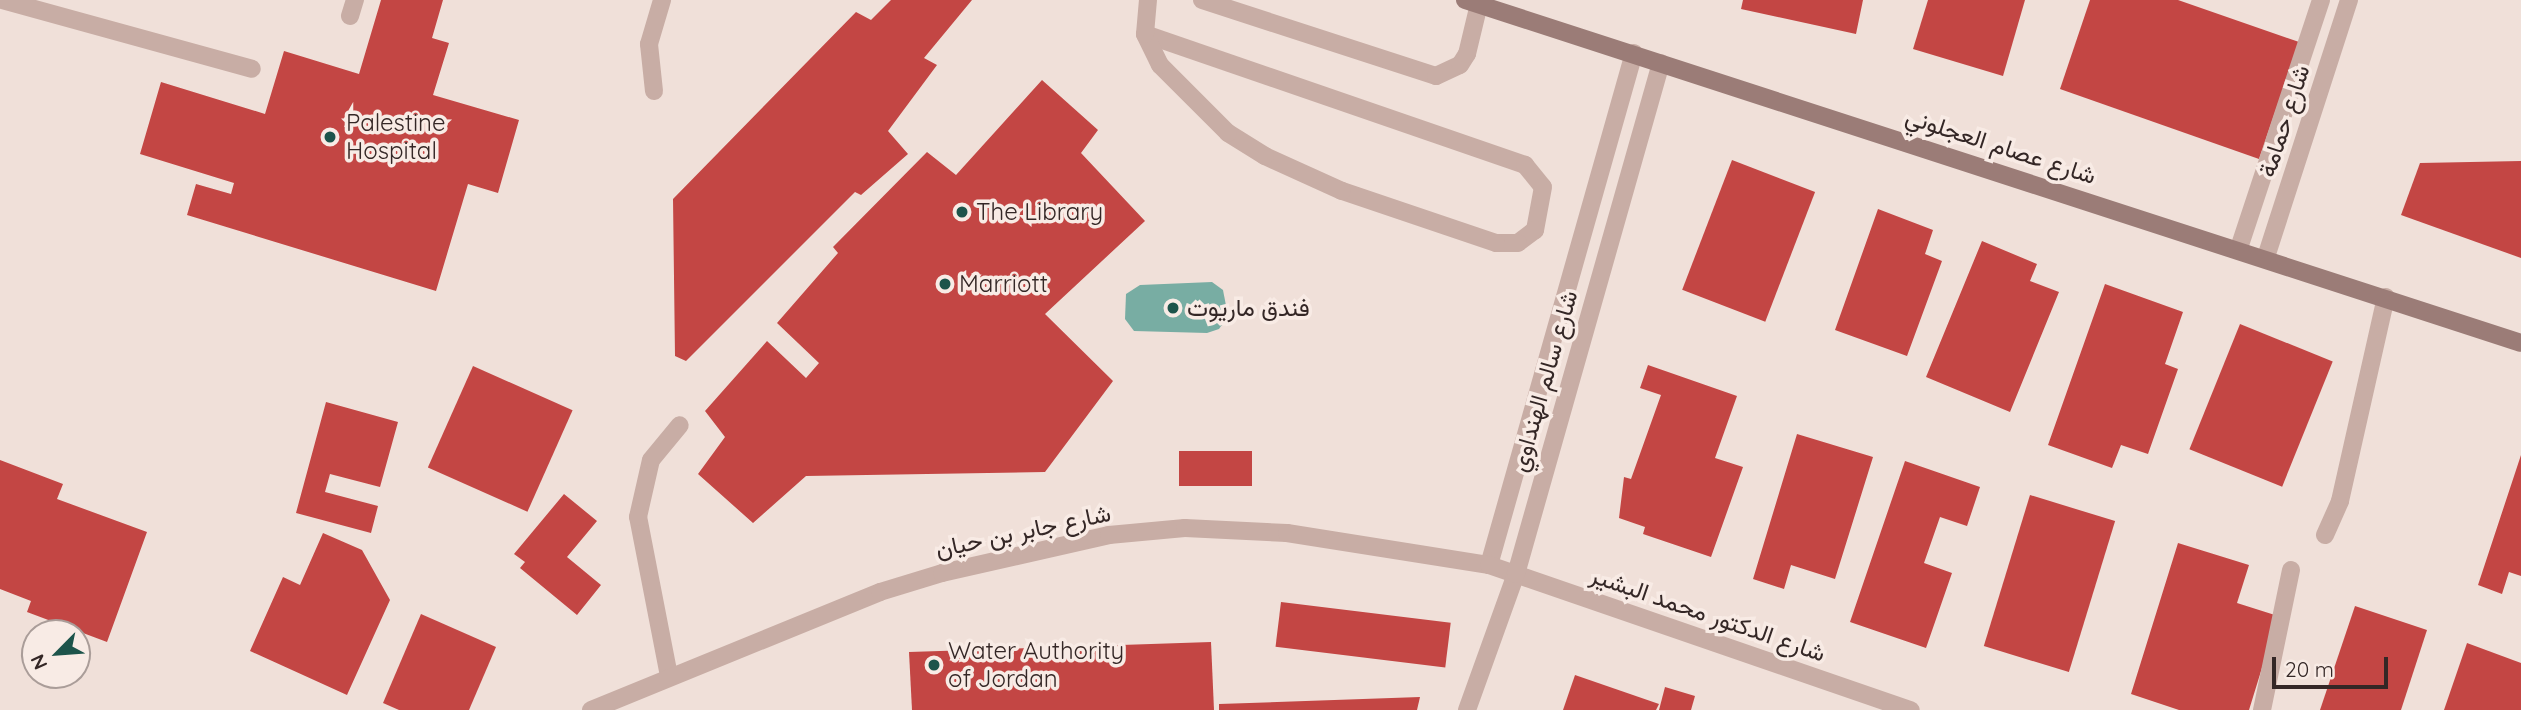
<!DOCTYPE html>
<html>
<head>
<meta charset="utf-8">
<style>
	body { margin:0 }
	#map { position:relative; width:2521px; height:710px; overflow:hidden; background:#f0e0d9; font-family:Quicksand,Vazirmatn,sans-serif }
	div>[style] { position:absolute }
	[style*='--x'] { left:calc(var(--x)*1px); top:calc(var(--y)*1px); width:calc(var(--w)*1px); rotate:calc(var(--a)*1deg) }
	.water>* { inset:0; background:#78ada3 }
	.building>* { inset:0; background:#c34644; transform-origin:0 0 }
	.lane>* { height:18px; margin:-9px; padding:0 9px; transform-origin:9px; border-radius:9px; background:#c8ada5 }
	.street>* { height:18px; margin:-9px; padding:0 9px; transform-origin:9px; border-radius:9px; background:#c8ada5 }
	.secondary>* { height:18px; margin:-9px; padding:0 9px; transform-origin:9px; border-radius:9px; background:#9b7c77 }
	.dots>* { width:19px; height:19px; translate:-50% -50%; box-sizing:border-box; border:4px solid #f8ebe5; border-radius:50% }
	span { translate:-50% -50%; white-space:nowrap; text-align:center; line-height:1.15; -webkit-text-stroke:7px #f8ebe5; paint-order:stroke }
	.street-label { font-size:24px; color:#342726 }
	.poi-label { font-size:24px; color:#342726 }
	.left { translate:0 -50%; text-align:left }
	.north { position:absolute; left:21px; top:619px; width:70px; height:70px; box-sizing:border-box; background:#f8ebe5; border:2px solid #aa9d99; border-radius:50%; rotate:245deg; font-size:19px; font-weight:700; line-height:28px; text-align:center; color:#342726 }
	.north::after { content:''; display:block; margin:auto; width:24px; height:32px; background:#1d544b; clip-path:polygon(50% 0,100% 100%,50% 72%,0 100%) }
	.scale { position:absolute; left:2272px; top:657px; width:116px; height:32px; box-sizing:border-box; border:4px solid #342726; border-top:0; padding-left:9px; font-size:21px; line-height:24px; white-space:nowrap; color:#342726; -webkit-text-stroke:5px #f8ebe5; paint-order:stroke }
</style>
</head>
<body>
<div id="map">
	<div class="water">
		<i style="clip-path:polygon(1212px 282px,1223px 290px,1228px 316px,1219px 329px,1207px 333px,1134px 331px,1125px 319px,1126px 294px,1140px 285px)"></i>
	</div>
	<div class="building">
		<i style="clip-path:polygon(381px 0,443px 0,432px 38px,449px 43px,433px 95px,519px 120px,498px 193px,468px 184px,436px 291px,187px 215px,196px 184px,231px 194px,234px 183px,140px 154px,161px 82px,265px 114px,284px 51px,359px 74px)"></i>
		<i style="clip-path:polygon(891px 0,972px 0,924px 58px,937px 65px,888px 131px,908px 154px,861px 195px,855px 192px,686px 361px,675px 356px,673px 199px,856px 12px,871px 20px)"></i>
		<i style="clip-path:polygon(1743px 0,1863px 0,1856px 34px,1741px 9px)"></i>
		<i style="clip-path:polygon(1928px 0,2025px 0,2003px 76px,1913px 49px)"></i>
		<i style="clip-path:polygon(2090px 0,2178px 0,2299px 42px,2259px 159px,2060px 89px)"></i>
		<i style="clip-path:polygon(1042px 80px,1098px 130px,1081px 153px,1145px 221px,1045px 314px,1113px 381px,1045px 472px,806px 476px,753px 523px,698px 474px,725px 437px,705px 411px,767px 341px,806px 378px,819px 363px,777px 323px,838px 253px,833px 247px,927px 152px,956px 175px)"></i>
		<i style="left:1732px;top:160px;width:89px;height:139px;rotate:21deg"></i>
		<i style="clip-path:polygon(2521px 161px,2521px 258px,2401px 215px,2420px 163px)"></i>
		<i style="clip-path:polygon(1878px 209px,1933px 230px,1925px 254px,1942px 261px,1907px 356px,1835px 330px)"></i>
		<i style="clip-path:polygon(1982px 241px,2037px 264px,2030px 281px,2059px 292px,2010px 412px,1926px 377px)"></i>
		<i style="clip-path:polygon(2105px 284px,2183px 312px,2165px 364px,2178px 369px,2148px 454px,2121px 445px,2112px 468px,2048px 445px)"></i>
		<i style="left:2240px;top:324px;width:100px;height:135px;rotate:22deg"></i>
		<i style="clip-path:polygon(1648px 365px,1737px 396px,1715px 458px,1743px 467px,1711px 557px,1643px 534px,1645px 527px,1619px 518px,1624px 477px,1631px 479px,1661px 395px,1640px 388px)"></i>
		<i style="left:473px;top:366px;width:109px;height:111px;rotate:24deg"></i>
		<i style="clip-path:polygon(326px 402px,398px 422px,380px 487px,330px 474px,325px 492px,378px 506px,371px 533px,296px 513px)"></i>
		<i style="clip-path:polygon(1797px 434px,1873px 457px,1835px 579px,1791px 565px,1784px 589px,1753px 579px)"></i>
		<i style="left:1179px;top:451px;width:73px;height:35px"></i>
		<i style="clip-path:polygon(2521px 455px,2521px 576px,2509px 572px,2502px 594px,2478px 585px)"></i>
		<i style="clip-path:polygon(0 460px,63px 484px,57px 499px,147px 532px,107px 642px,27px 612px,31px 601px,0 589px)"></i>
		<i style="clip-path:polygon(1905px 461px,1980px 487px,1967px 526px,1940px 517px,1924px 563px,1952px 573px,1926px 648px,1850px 622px)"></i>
		<i style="clip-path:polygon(564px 494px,597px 521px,567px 557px,601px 585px,577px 615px,520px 568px,525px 562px,514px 554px)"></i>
		<i style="left:2030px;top:495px;width:89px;height:158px;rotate:17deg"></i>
		<i style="clip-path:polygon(323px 533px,362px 550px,390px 600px,347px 695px,250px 651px,283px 577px,300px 585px)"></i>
		<i style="clip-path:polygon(2178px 543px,2249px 565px,2237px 603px,2278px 616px,2249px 710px,2179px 710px,2131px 694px)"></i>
		<i style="left:1281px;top:602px;width:171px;height:45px;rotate:7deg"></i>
		<i style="clip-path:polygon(2355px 606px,2427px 630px,2401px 710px,2320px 710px)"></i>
		<i style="clip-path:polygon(421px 614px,496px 647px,469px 710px,399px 710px,383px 703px)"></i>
		<i style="clip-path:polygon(1211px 642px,1214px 710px,912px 710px,909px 652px)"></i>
		<i style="clip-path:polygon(2467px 643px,2521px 663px,2521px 710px,2444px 710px)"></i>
		<i style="clip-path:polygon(1575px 675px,1659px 704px,1656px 710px,1563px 710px)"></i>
		<i style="clip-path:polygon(1665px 687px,1695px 696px,1691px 710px,1659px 710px)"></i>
		<i style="clip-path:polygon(1420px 697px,1417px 710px,1219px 710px,1219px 704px)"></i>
	</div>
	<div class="lane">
		<i style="--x:2;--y:0;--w:259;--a:15.4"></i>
		<i style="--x:1202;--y:0;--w:246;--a:18"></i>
		<i style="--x:1436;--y:76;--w:26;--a:-25"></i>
		<i style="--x:1460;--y:65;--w:13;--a:-58"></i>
		<i style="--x:1467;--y:54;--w:51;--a:-76.5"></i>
		<i style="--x:350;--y:16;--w:17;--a:-73"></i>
		<i style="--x:1145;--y:34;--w:402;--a:19"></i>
		<i style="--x:1525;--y:165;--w:28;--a:51"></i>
		<i style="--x:1543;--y:187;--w:44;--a:100.5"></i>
		<i style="--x:1535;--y:230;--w:21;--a:143"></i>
		<i style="--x:1518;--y:243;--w:22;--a:180"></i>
		<i style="--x:1496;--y:243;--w:163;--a:-161.3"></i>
		<i style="--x:1342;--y:191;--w:85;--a:-155.6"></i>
		<i style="--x:1265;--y:156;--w:44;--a:-148.1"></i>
		<i style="--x:1228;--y:133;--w:96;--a:-135"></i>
		<i style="--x:1160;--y:65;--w:34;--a:-116"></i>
		<i style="--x:1145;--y:34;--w:34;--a:-85"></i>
		<i style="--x:654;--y:91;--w:47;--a:-96.1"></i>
		<i style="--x:649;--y:44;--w:46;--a:-73.5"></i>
		<i style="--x:2325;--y:535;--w:37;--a:-66"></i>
		<i style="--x:2340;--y:501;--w:209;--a:-77.3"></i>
		<i style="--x:669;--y:676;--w:162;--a:-101"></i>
		<i style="--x:638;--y:517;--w:58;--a:-77.2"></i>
		<i style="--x:651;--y:460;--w:45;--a:-50.4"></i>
	</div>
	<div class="street">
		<i style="--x:2239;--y:248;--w:261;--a:-71.7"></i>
		<i style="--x:2266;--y:257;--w:270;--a:-72.1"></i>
		<i style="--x:1489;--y:565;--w:532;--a:-74.19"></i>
		<i style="--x:591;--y:710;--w:312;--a:-22.2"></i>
		<i style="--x:880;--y:592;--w:65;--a:-17"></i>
		<i style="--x:942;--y:573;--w:171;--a:-12.8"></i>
		<i style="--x:1109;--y:535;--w:76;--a:-5.3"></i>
		<i style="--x:1185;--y:528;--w:102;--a:2.8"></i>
		<i style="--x:1287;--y:533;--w:205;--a:9"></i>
		<i style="--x:1489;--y:565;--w:446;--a:19"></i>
		<i style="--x:1467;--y:710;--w:145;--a:-70.2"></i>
		<i style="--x:1516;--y:574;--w:531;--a:-74.16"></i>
		<i style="--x:2262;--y:710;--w:143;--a:-78.3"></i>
	</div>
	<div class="secondary">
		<i style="--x:1465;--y:0;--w:1110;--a:17.99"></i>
	</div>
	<div class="dots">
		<i style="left:330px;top:137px;background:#1d544b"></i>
		<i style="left:962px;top:212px;background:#1d544b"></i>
		<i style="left:945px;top:284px;background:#1d544b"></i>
		<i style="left:1173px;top:308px;background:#1d544b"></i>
		<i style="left:934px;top:665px;background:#1d544b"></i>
	</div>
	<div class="street-label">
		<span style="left:2284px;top:121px;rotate:-72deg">شارع حمامة</span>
		<span style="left:2001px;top:146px;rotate:18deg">شارع عصام العجلوني</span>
		<span style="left:1544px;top:381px;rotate:-74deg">شارع سالم الهنداوي</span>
		<span style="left:1023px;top:531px;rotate:-12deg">شارع جابر بن حيان</span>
		<span style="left:1708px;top:614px;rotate:19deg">شارع الدكتور محمد البشير</span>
	</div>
	<div class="poi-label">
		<span class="left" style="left:346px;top:137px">Palestine<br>Hospital</span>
		<span class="left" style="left:976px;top:212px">The Library</span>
		<span class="left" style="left:959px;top:284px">Marriott</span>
		<span class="left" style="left:1187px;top:308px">فندق ماريوت</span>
		<span class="left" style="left:948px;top:665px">Water Authority<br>of Jordan</span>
	</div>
	<div class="north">N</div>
	<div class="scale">20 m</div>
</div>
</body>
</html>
